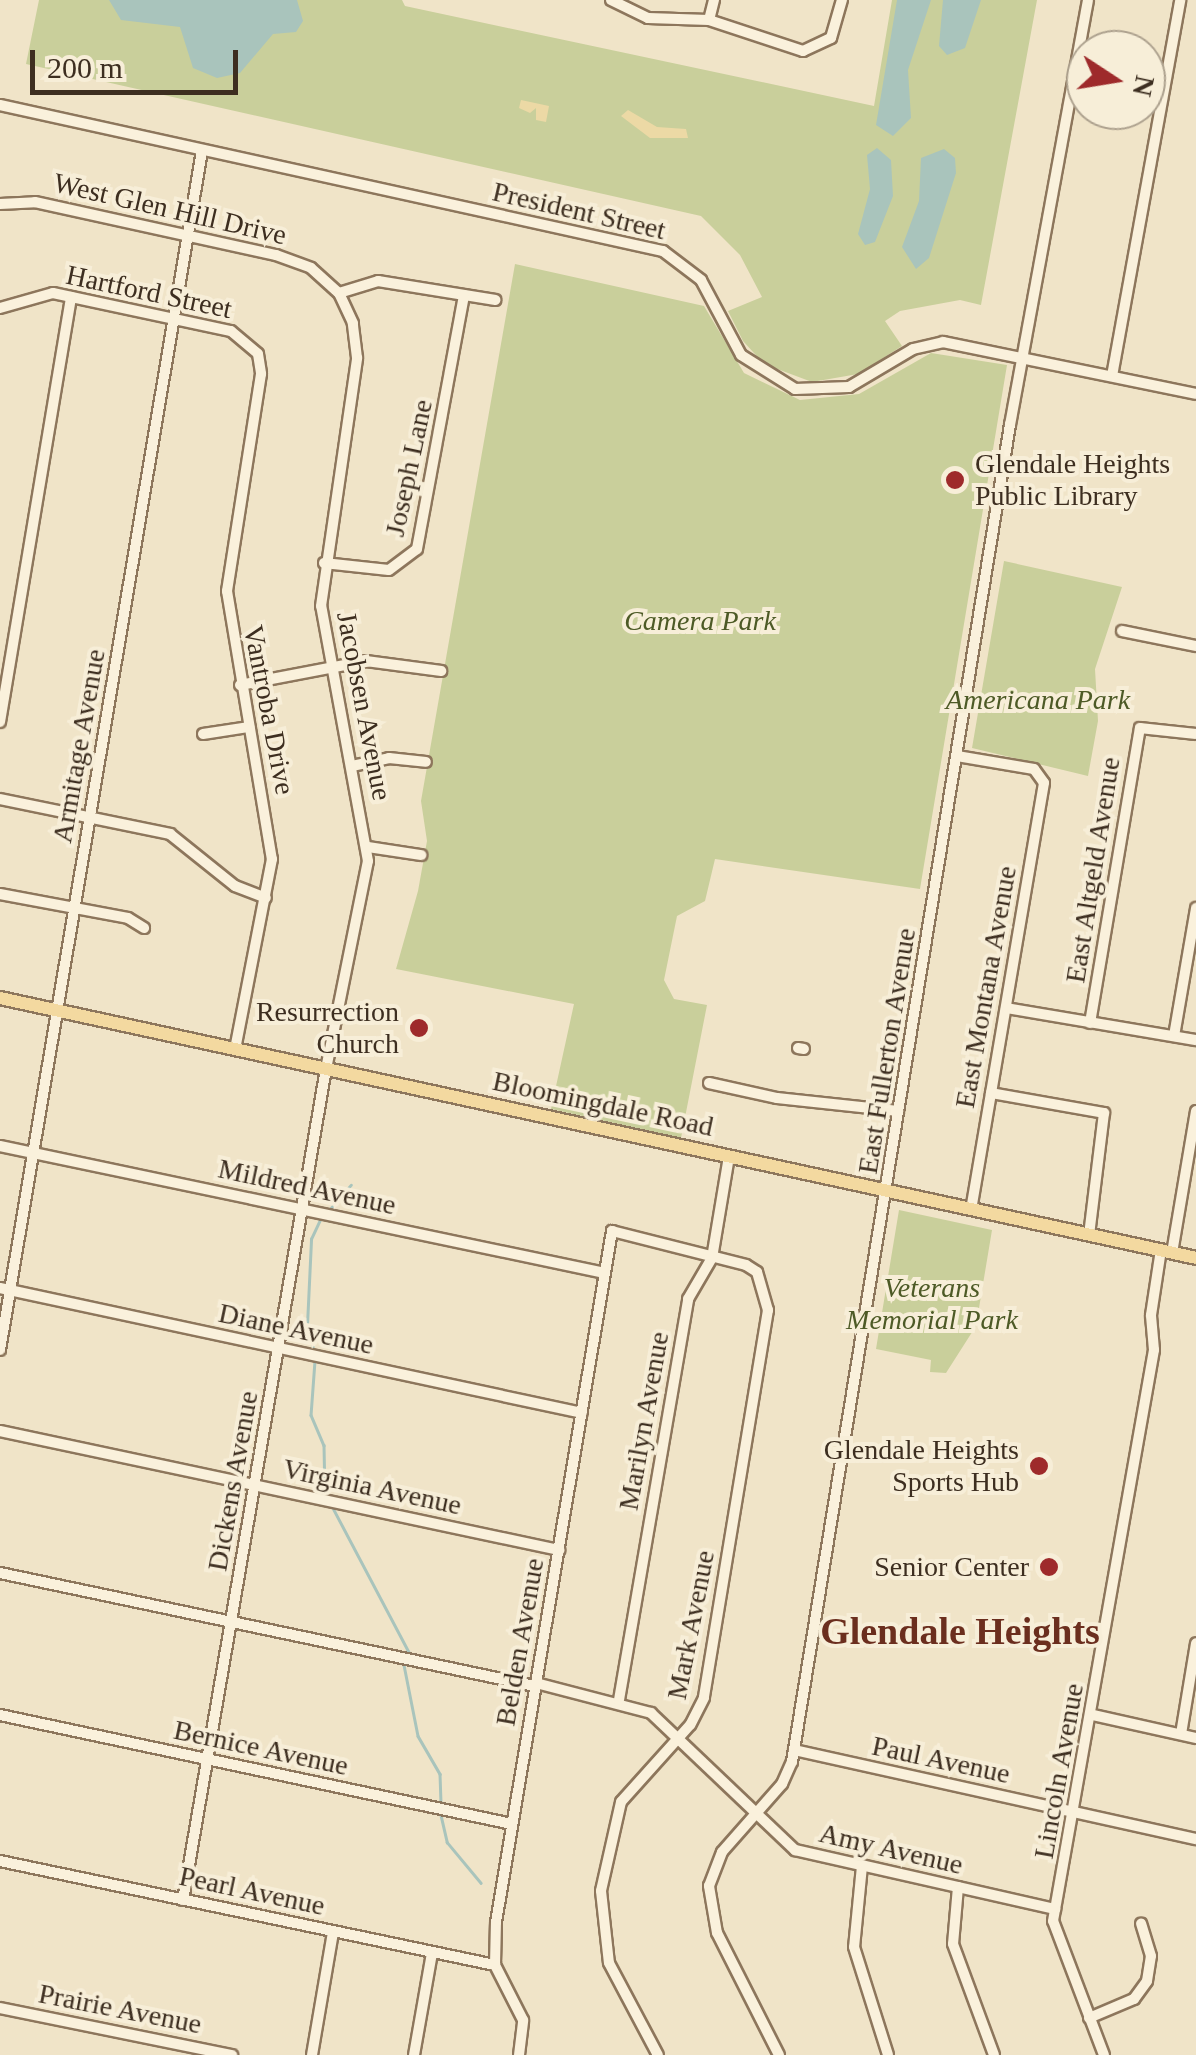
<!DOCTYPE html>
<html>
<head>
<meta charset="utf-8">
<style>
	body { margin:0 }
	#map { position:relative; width:1196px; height:2055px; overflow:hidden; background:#f0e4c8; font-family:Georgia,serif }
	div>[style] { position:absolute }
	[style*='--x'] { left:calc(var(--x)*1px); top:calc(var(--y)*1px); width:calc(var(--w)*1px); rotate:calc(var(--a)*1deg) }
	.green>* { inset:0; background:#c9cf9b }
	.sand>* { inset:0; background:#ecd9a5 }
	.water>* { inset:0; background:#a9c4bc }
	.stream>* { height:2.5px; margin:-1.25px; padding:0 1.25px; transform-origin:1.25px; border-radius:1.25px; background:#a9c4bc }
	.roads { filter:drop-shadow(2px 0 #8d765c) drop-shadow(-2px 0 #8d765c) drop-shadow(0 2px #8d765c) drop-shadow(0 -2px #8d765c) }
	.minor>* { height:10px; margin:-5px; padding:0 5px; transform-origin:5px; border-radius:5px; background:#faf1dc }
	.major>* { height:12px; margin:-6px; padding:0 6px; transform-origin:6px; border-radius:6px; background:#f3d9a0 }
	.dots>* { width:28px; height:28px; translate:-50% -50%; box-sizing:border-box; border:5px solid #f7eed8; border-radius:50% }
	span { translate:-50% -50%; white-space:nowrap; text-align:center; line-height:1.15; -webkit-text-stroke:8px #f7eed8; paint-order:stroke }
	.street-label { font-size:28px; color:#3d2e20 }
	.poi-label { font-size:28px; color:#3d2e20 }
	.left { translate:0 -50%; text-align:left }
	.right { translate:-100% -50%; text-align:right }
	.park-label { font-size:28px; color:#4d5a26; font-style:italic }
	.district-label { font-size:38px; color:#6b2e1e; font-weight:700 }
	.north { position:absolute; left:1066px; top:30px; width:100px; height:100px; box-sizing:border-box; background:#f7eed8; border:2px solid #ada18e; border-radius:50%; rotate:102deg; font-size:28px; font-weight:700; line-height:40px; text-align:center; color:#3d2e20 }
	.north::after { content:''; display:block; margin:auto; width:35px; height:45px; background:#9e2a2b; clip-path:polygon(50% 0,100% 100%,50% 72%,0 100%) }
	.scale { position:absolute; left:30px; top:50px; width:208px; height:45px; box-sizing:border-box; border:5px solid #3d2e20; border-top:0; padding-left:12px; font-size:30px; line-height:35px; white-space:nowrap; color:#3d2e20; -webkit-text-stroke:8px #f7eed8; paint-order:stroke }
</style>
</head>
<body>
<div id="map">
	<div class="green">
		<i style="clip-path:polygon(39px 0,402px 0,405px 6px,874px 106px,892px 0,1037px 0,981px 305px,960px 300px,900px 311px,885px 321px,902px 346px,858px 374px,812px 382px,764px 364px,743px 341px,728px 311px,762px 297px,740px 255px,701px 216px,26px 64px)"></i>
		<i style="clip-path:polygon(515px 264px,704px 306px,744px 373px,800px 400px,859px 394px,931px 353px,1007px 365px,920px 889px,715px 859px,705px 901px,677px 916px,664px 980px,674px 999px,707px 1005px,681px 1138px,551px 1109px,574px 1004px,396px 969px,418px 891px,427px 841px,421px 801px)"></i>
		<i style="clip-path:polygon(1004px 561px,1122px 587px,1095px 669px,1098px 721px,1088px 776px,972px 748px)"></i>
		<i style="clip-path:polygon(899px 1210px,992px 1230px,976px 1326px,946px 1373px,930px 1372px,931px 1360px,876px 1349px)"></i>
	</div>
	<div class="sand">
		<i style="clip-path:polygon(521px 100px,549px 106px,546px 122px,536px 120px,536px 108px,530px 113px,519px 108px)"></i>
		<i style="clip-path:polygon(628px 110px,657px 127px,686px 129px,688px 138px,650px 138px,621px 116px)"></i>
	</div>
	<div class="water">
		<i style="clip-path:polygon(109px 0,297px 0,303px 21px,296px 32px,273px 34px,240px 73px,217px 78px,193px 68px,180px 27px,121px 20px)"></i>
		<i style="clip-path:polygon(897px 0,931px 0,908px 70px,911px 118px,893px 136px,876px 125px)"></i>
		<i style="clip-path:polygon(943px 0,981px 0,965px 48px,947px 55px,939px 46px)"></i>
		<i style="clip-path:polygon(877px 148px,891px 160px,893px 196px,875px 242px,865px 245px,858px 234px,870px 189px,867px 155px)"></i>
		<i style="clip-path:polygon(944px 149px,955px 158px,956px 173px,929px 258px,916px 269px,902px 247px,919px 201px,921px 158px)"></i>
	</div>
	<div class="stream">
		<i style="--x:329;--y:1210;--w:33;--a:-49"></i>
		<i style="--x:313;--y:1349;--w:25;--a:-104"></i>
		<i style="--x:307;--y:1325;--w:86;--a:-87.3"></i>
		<i style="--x:311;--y:1239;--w:23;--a:-65"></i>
		<i style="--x:315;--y:1361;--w:54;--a:94.2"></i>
		<i style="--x:311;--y:1415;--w:33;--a:67"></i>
		<i style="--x:324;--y:1445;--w:50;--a:88.9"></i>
		<i style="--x:333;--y:1508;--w:163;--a:62.2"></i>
		<i style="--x:404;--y:1665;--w:72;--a:78.8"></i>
		<i style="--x:418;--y:1736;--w:44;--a:59.9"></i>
		<i style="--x:440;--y:1774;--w:29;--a:88"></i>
		<i style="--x:441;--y:1815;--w:28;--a:77"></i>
		<i style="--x:447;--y:1842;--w:53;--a:50.3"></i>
	</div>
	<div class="roads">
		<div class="minor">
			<i style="--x:611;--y:0;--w:41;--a:25.9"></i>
			<i style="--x:648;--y:18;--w:61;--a:1.9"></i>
			<i style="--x:709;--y:20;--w:99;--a:18.3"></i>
			<i style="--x:803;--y:51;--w:31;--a:-25"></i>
			<i style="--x:831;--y:38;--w:40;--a:-74"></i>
			<i style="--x:709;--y:20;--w:21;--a:-76"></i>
			<i style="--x:0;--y:105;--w:679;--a:12.42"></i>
			<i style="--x:663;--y:251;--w:48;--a:37.3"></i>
			<i style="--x:701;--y:280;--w:85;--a:61.9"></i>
			<i style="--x:741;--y:355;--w:64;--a:32.2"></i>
			<i style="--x:795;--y:389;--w:54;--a:-2.1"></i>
			<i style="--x:849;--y:387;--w:74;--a:-30.7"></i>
			<i style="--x:913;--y:349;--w:31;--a:-13"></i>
			<i style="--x:943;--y:342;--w:258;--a:11.6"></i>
			<i style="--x:0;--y:204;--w:35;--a:-3"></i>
			<i style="--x:35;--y:202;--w:247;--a:12.4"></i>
			<i style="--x:276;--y:255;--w:37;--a:20"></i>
			<i style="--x:311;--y:268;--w:38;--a:42"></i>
			<i style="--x:339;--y:293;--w:41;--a:-17.1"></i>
			<i style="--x:378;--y:281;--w:119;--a:9.2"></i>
			<i style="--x:0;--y:308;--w:55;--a:-15.8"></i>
			<i style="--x:53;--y:293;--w:182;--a:12.1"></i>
			<i style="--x:231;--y:331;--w:35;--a:40"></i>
			<i style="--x:258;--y:354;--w:20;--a:81"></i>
			<i style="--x:261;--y:374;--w:220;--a:98.9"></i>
			<i style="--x:227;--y:591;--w:272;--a:80.5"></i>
			<i style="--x:272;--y:859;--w:194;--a:101"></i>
			<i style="--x:1112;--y:376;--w:382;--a:-79.7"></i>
			<i style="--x:324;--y:563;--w:65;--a:6.1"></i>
			<i style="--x:389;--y:570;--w:35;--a:-37"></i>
			<i style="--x:417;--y:549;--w:258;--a:-79.5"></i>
			<i style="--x:1122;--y:631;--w:76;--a:11.5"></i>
			<i style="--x:240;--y:685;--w:128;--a:-10.8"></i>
			<i style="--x:366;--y:661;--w:76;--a:7.6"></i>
			<i style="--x:0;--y:722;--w:431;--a:-80.5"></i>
			<i style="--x:203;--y:734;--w:47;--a:-8.7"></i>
			<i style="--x:957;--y:756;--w:78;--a:9.6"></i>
			<i style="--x:1034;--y:769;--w:17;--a:54"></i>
			<i style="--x:1044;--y:783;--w:432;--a:99.7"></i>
			<i style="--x:352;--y:766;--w:38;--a:-12"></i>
			<i style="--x:389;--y:758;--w:37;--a:6"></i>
			<i style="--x:0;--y:799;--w:174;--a:11.6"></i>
			<i style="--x:170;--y:834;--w:83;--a:38.7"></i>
			<i style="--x:235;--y:886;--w:33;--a:21"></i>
			<i style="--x:368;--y:847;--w:54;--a:8.6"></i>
			<i style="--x:0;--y:894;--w:130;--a:10.6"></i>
			<i style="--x:128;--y:918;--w:19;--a:32"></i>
			<i style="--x:1006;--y:1008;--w:193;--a:9.6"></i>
			<i style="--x:1090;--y:1023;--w:299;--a:-80.4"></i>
			<i style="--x:1140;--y:728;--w:56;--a:6.1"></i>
			<i style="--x:1174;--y:1036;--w:130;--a:-80.2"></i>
			<i style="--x:798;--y:1048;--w:6;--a:9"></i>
			<i style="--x:709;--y:1083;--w:70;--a:12.4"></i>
			<i style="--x:777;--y:1098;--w:122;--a:6.1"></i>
			<i style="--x:991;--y:1093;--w:115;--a:10"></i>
			<i style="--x:1104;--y:1113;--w:123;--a:97"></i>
			<i style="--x:0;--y:1146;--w:618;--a:11.86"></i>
			<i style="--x:1172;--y:1253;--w:144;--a:-80.4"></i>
			<i style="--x:0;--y:1288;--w:595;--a:12.12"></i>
			<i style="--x:0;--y:1350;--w:1217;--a:-80.44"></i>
			<i style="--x:0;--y:1431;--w:572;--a:12.02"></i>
			<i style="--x:0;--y:1573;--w:547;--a:11.93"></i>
			<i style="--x:536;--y:1683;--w:119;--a:14.6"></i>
			<i style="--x:651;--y:1713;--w:199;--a:43.6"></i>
			<i style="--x:795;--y:1850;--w:267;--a:12.8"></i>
			<i style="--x:619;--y:1700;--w:407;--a:-80.2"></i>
			<i style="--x:688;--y:1299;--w:48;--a:-59.7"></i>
			<i style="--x:712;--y:1258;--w:103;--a:-80.5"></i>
			<i style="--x:0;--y:1715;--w:523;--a:12.02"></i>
			<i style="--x:1093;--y:1715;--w:106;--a:12.6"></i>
			<i style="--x:1181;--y:1734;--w:92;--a:-80.6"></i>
			<i style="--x:794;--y:1750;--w:412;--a:12.5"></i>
			<i style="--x:0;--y:1861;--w:506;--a:11.87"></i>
			<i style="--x:862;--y:1866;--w:81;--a:95.6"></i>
			<i style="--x:854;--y:1947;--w:113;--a:72.5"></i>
			<i style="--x:958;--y:1887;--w:57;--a:95"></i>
			<i style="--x:953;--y:1944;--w:118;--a:69.7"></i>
			<i style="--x:183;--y:1900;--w:843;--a:-80.24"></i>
			<i style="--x:326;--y:1069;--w:212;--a:-78.6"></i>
			<i style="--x:368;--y:861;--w:259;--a:-100.4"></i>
			<i style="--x:321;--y:606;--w:251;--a:-81.7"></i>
			<i style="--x:357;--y:358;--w:35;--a:-97"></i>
			<i style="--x:353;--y:323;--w:33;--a:-115"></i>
			<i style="--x:0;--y:2008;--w:237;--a:11.5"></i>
			<i style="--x:1089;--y:2018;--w:49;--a:-22.9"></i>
			<i style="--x:1134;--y:1999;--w:22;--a:-54"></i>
			<i style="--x:1147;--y:1981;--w:25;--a:-81"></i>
			<i style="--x:1151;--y:1956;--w:34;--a:-107"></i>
			<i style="--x:312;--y:2055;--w:125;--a:-80.3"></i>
			<i style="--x:414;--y:2055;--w:104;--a:-80"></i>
			<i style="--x:519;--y:2055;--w:35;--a:-83"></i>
			<i style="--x:523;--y:2020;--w:62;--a:-117"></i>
			<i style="--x:495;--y:1965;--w:43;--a:-88.7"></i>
			<i style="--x:496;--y:1922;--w:701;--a:-80.47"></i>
			<i style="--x:612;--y:1231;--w:138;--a:14.2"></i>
			<i style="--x:746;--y:1265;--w:13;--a:32"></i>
			<i style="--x:757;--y:1272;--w:40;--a:74"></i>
			<i style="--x:768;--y:1310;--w:393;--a:99.4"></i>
			<i style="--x:704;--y:1698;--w:30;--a:117"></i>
			<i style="--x:690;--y:1725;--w:103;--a:131.9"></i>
			<i style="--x:621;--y:1802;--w:91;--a:102.7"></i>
			<i style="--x:601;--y:1891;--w:72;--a:83.7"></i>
			<i style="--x:609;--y:1963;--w:104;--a:62"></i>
			<i style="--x:779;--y:2055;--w:137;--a:-116.9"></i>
			<i style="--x:717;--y:1933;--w:48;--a:-99.7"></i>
			<i style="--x:709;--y:1886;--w:36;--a:-69"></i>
			<i style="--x:722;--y:1852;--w:91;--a:-48.6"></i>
			<i style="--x:782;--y:1784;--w:24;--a:-66"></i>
			<i style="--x:792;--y:1762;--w:1355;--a:-80.74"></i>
			<i style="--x:1010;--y:425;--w:432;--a:-79.6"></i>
			<i style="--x:1104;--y:2055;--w:143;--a:-110.8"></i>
			<i style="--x:1053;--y:1921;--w:580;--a:-79.97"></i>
			<i style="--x:1154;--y:1350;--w:35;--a:-95"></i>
			<i style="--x:1151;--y:1315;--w:66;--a:-81.3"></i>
		</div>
		<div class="major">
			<i style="--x:0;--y:998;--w:1224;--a:12.26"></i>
		</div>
	</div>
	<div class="dots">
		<i style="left:955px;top:480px;background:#9e2a2b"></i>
		<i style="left:419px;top:1028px;background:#9e2a2b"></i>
		<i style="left:1039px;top:1466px;background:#9e2a2b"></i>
		<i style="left:1049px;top:1567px;background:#9e2a2b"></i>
	</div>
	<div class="street-label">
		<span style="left:170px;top:209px;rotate:13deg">West Glen Hill Drive</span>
		<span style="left:579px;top:211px;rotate:13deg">President Street</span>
		<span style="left:149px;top:292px;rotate:12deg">Hartford Street</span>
		<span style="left:409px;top:468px;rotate:-78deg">Joseph Lane</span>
		<span style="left:364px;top:706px;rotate:79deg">Jacobsen Avenue</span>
		<span style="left:269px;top:710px;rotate:79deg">Vantroba Drive</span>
		<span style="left:79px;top:746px;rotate:-80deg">Armitage Avenue</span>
		<span style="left:1093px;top:870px;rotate:-81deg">East Altgeld Avenue</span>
		<span style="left:986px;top:987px;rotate:-80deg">East Montana Avenue</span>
		<span style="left:887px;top:1051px;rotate:-81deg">East Fullerton Avenue</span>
		<span style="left:603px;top:1104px;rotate:12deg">Bloomingdale Road</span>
		<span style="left:307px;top:1187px;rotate:12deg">Mildred Avenue</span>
		<span style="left:296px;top:1329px;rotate:12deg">Diane Avenue</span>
		<span style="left:644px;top:1421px;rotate:-80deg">Marilyn Avenue</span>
		<span style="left:233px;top:1481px;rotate:-80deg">Dickens Avenue</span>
		<span style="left:372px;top:1487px;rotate:12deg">Virginia Avenue</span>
		<span style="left:691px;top:1625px;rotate:-79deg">Mark Avenue</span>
		<span style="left:520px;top:1642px;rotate:-80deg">Belden Avenue</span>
		<span style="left:261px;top:1748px;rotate:12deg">Bernice Avenue</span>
		<span style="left:941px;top:1760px;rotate:12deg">Paul Avenue</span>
		<span style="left:1059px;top:1771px;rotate:-80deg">Lincoln Avenue</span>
		<span style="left:891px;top:1849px;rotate:13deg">Amy Avenue</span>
		<span style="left:252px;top:1891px;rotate:12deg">Pearl Avenue</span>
		<span style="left:120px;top:2009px;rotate:11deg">Prairie Avenue</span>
	</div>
	<div class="poi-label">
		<span class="left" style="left:975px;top:480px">Glendale Heights<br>Public Library</span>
		<span class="right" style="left:399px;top:1028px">Resurrection<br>Church</span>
		<span class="right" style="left:1019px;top:1466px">Glendale Heights<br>Sports Hub</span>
		<span class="right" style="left:1029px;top:1567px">Senior Center</span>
	</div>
	<div class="park-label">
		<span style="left:700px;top:621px">Camera Park</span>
		<span style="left:1038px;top:700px">Americana Park</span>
		<span style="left:932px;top:1304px">Veterans<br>Memorial Park</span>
	</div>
	<div class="district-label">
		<span style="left:960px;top:1632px">Glendale Heights</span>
	</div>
	<div class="north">N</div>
	<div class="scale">200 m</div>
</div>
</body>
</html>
